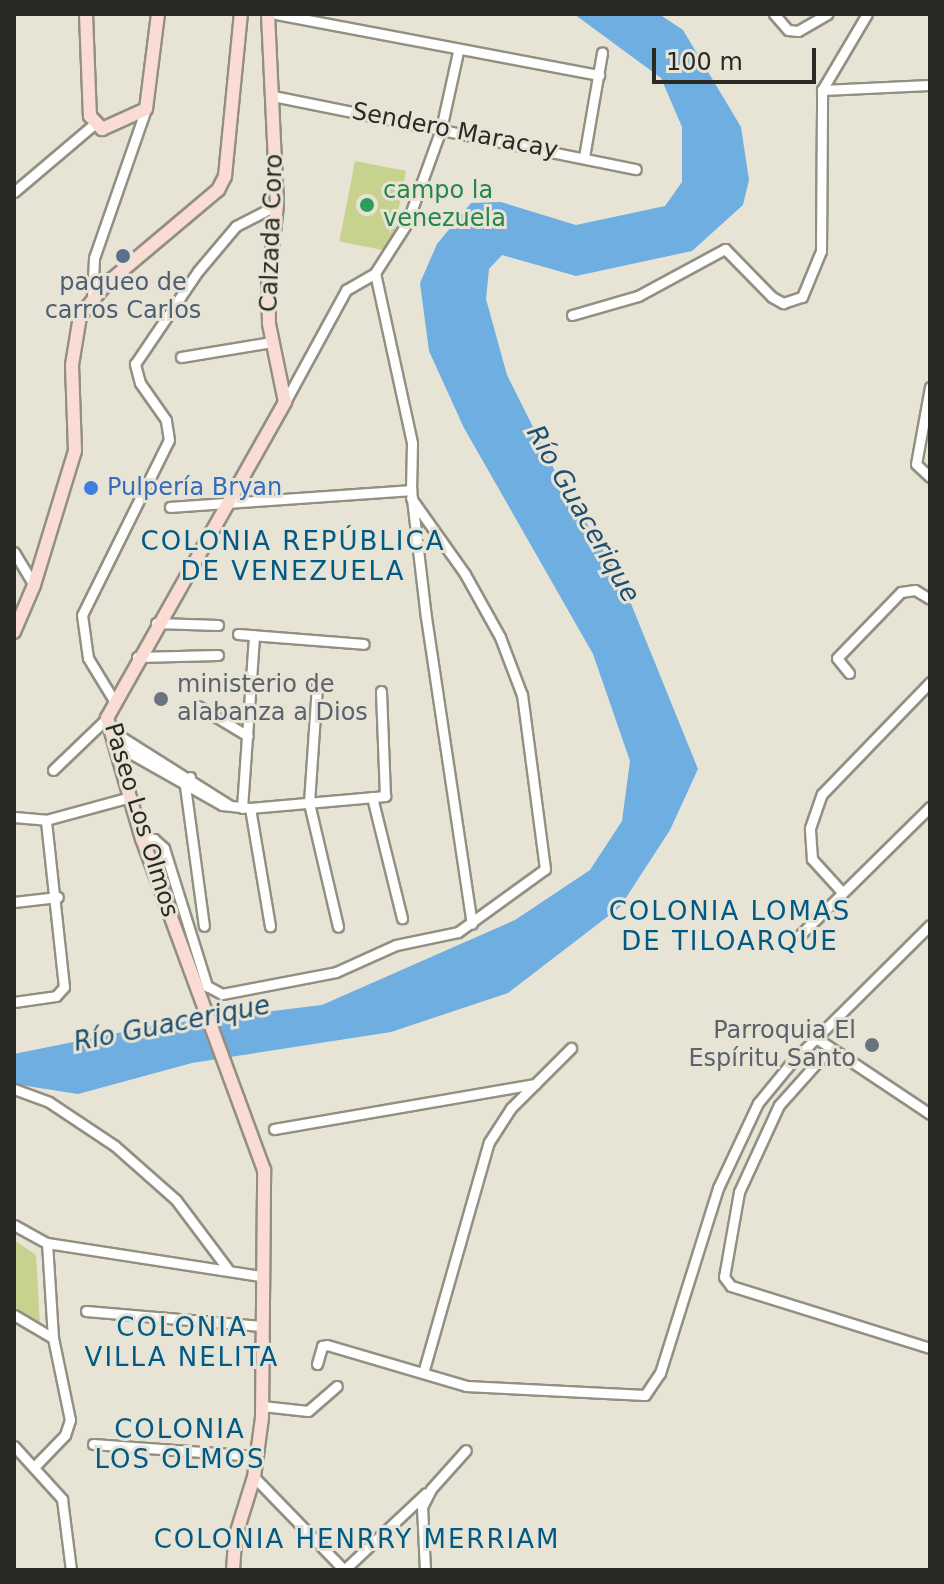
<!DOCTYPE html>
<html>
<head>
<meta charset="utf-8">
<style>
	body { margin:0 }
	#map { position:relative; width:944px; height:1584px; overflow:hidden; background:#e7e4d5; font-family:"DejaVu Sans",sans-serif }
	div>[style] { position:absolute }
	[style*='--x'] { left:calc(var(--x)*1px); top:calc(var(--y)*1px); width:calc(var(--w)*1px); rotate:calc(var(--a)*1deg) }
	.green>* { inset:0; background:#c7d28e; transform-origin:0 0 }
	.water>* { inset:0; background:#6eaee0 }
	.roads { filter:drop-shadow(2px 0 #929082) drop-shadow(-2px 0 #929082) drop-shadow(0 2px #929082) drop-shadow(0 -2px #929082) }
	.street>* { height:9px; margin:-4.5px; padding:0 4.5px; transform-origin:4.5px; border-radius:4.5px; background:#fff }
	.secondary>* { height:12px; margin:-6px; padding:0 6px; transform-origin:6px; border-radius:6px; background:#fbdcd4 }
	.dots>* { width:22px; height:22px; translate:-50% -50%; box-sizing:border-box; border:4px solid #e7e4d5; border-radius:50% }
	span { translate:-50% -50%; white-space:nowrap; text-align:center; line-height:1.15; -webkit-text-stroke:6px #e7e4d5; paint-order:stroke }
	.street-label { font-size:24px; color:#2a2923 }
	.leisure-label { font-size:24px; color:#27864d }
	.left { translate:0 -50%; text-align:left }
	.service-label { font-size:24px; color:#4e5e75 }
	.shop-label { font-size:24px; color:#366cbe }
	.worship-label { font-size:24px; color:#5b616d }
	.right { translate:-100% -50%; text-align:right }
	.water-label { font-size:26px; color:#1e4e70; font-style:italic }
	.neighbourhood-label { font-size:26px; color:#005a85; letter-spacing:2px }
	.frame { position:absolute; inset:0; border:16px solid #2a2923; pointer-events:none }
	.scale { position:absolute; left:652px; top:48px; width:164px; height:36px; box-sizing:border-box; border:4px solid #2a2923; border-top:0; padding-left:10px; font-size:24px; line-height:28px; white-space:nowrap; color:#2a2923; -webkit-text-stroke:6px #e7e4d5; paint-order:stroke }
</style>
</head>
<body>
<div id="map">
	<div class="green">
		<i style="left:355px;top:161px;width:52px;height:82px;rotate:11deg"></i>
		<i style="clip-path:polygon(14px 1240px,36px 1255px,40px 1327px,14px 1312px)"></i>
	</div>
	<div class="water">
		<i style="clip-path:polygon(574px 14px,659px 14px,683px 30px,741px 127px,749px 180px,743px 205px,692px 251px,576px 276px,502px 255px,489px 269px,486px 299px,507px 375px,558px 477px,621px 579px,698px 769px,670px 830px,620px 907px,508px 993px,391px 1032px,192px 1063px,78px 1094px,14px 1084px,14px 1054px,157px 1025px,322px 1005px,515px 920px,590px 870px,622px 821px,630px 761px,593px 654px,464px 428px,429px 351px,420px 283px,437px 244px,471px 203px,501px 202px,576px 225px,665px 206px,682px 182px,682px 127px,661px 78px)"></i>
	</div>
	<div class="roads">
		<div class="street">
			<i style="--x:276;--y:14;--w:329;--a:10.7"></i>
			<i style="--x:774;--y:14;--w:21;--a:49"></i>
			<i style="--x:788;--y:30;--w:10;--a:6"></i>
			<i style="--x:798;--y:31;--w:34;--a:-30"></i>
			<i style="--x:822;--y:90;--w:108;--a:-2.7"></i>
			<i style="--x:273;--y:96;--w:370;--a:11.4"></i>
			<i style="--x:584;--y:157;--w:106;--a:-80.2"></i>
			<i style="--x:14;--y:192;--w:104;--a:-40.3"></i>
			<i style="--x:375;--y:273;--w:174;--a:77.7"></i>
			<i style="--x:412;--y:443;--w:47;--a:91.2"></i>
			<i style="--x:411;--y:490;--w:128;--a:83.3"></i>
			<i style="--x:426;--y:617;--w:310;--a:81.5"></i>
			<i style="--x:92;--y:301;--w:43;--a:-87.3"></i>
			<i style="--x:94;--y:258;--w:158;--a:-70.8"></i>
			<i style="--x:572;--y:315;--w:69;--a:-16.1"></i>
			<i style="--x:638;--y:296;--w:99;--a:-28.4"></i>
			<i style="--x:725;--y:249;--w:67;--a:45.6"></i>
			<i style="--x:772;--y:297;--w:13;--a:29"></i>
			<i style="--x:783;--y:303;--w:20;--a:-18"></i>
			<i style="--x:802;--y:297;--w:50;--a:-67.6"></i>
			<i style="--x:821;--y:251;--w:161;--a:-89.6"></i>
			<i style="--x:822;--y:90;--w:88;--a:-59.4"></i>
			<i style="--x:181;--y:357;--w:92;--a:-9.4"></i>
			<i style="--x:930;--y:387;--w:78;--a:100.3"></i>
			<i style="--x:916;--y:464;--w:19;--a:43"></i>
			<i style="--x:285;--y:402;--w:128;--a:-61.4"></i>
			<i style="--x:346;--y:290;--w:34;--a:-30"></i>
			<i style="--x:375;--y:273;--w:59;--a:-57.4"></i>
			<i style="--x:407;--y:223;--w:100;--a:-70.1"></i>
			<i style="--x:441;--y:129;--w:79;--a:-77.6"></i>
			<i style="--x:170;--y:507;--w:242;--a:-4"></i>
			<i style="--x:14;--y:552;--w:39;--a:59"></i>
			<i style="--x:156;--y:623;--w:62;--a:1.8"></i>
			<i style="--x:238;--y:634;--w:126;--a:4.5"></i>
			<i style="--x:137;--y:657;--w:81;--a:-1.4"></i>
			<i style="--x:849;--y:673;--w:19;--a:-129"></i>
			<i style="--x:837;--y:658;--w:92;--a:-45.9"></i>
			<i style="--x:901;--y:592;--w:14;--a:-8"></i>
			<i style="--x:915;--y:590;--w:17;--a:31"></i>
			<i style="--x:317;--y:685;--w:118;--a:93.9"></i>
			<i style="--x:309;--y:803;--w:127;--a:76.8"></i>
			<i style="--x:113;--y:699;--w:48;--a:-121.4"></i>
			<i style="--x:88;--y:658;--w:43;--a:-97.9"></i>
			<i style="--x:82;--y:615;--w:195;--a:-63.6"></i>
			<i style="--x:169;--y:440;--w:20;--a:-99"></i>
			<i style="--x:166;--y:420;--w:45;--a:-125.1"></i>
			<i style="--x:140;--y:383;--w:20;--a:-105"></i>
			<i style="--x:135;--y:364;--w:112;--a:-55.9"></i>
			<i style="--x:198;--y:271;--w:59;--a:-49.8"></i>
			<i style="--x:236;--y:226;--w:46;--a:-27.1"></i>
			<i style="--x:198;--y:706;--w:58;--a:31"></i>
			<i style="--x:112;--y:731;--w:138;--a:32.3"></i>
			<i style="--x:116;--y:745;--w:122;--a:29.5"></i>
			<i style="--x:222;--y:805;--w:28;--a:6"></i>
			<i style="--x:250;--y:808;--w:136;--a:-5.1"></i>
			<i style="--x:385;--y:796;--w:105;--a:-92.2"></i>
			<i style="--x:53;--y:770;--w:75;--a:-43.9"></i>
			<i style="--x:190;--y:777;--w:10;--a:119"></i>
			<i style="--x:185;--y:786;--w:141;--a:82.3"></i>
			<i style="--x:372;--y:797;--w:125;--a:76.1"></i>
			<i style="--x:242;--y:808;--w:173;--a:-86"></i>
			<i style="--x:250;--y:808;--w:120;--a:80.4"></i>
			<i style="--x:14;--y:817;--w:32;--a:5"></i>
			<i style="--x:46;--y:820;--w:87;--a:-15.3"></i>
			<i style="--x:142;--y:839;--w:12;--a:0"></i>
			<i style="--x:154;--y:839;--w:13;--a:42"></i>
			<i style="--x:164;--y:848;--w:145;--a:72.7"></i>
			<i style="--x:207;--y:986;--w:17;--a:28"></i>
			<i style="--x:222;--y:994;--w:116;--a:-10.9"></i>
			<i style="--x:336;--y:972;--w:66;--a:-24.2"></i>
			<i style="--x:396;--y:945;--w:63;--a:-11.8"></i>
			<i style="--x:458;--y:932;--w:107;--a:-35.9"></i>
			<i style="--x:545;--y:869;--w:176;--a:-97.5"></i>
			<i style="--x:522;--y:695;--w:62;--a:-110.8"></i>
			<i style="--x:500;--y:637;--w:72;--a:-119.1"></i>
			<i style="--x:465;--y:574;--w:93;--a:-125.4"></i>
			<i style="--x:842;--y:892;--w:45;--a:-132.3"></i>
			<i style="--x:812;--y:859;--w:31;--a:-94"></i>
			<i style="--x:810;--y:828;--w:36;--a:-71"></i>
			<i style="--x:822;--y:794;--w:156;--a:-46"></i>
			<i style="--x:14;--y:902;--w:44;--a:-6.5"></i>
			<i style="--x:799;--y:936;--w:184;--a:-44.6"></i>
			<i style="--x:14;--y:1002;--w:42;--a:-8.1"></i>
			<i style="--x:56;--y:996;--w:12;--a:-48"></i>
			<i style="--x:64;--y:987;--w:168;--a:-96.2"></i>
			<i style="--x:816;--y:1038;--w:137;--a:33.7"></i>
			<i style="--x:830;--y:1048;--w:76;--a:131.8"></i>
			<i style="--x:779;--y:1105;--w:96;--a:114.7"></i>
			<i style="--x:739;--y:1192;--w:86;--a:100"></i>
			<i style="--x:724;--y:1277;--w:11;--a:52"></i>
			<i style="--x:731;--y:1286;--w:208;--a:17.3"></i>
			<i style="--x:14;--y:1089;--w:37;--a:20"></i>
			<i style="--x:49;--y:1102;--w:79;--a:33.7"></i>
			<i style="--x:115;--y:1146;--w:81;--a:41.5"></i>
			<i style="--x:176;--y:1200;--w:85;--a:53.1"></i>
			<i style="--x:274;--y:1129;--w:265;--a:-9.8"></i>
			<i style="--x:14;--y:1225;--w:38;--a:29"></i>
			<i style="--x:47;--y:1243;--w:216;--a:8.8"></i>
			<i style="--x:86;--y:1311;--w:176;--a:4.9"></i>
			<i style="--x:14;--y:1315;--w:45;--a:30.5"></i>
			<i style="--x:317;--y:1364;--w:19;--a:-74"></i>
			<i style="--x:322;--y:1346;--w:5;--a:-11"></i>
			<i style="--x:327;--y:1345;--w:145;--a:16.4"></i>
			<i style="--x:466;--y:1386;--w:179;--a:2.9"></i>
			<i style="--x:645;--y:1395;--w:27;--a:-56"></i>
			<i style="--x:660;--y:1373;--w:194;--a:-72.6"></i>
			<i style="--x:718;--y:1188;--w:94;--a:-64.8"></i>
			<i style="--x:758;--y:1103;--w:50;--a:-50.6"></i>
			<i style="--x:790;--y:1064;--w:197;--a:-44.8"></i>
			<i style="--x:423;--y:1373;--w:240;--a:-74.1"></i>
			<i style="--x:489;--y:1142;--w:40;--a:-57.1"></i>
			<i style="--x:511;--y:1108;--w:85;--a:-45"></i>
			<i style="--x:262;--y:1406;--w:46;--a:6.2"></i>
			<i style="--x:308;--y:1411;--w:38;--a:-41"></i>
			<i style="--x:93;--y:1444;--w:164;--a:4.2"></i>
			<i style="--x:14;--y:1446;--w:72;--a:47.8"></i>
			<i style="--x:62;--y:1499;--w:72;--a:82.8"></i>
			<i style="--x:35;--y:1466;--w:43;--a:-45.9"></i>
			<i style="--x:65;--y:1435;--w:16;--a:-72"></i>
			<i style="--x:70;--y:1420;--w:84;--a:-101.7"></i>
			<i style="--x:53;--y:1338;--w:95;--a:-93.6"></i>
			<i style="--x:254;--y:1477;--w:129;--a:45.9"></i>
			<i style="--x:344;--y:1570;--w:112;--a:-43.2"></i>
			<i style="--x:425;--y:1570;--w:63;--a:-92.7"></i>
			<i style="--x:422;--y:1507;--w:20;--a:-63"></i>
			<i style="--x:431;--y:1489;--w:52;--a:-48.1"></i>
		</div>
		<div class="secondary">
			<i style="--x:86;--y:14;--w:102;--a:87.8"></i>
			<i style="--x:90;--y:116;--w:18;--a:47"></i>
			<i style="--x:102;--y:129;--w:48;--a:-24.4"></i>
			<i style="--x:146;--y:109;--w:96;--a:-82.8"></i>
			<i style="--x:14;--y:632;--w:51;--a:-66.9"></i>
			<i style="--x:34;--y:585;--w:140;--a:-73"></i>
			<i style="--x:75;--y:451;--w:86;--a:-92"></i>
			<i style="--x:72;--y:365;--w:50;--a:-80.7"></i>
			<i style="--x:80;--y:316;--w:40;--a:-51"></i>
			<i style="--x:105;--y:285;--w:148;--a:-40.1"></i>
			<i style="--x:218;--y:190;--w:16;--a:-63"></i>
			<i style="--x:225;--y:176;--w:163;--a:-84.4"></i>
			<i style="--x:233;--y:1570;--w:32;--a:-86"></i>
			<i style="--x:235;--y:1538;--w:64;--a:-72.7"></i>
			<i style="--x:254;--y:1477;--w:60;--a:-82.3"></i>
			<i style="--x:262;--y:1418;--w:248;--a:-89.5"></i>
			<i style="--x:264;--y:1170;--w:353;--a:-110.2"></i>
			<i style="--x:142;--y:839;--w:126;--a:-106.1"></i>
			<i style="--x:107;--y:718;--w:363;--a:-60.6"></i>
			<i style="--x:285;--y:402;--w:80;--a:-101.6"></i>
			<i style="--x:269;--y:324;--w:39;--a:-91"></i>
			<i style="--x:268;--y:285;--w:81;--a:-83.6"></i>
			<i style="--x:277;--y:205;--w:191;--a:-92.7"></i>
		</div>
	</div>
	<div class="dots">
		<i style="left:367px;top:205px;background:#2e9e5b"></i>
		<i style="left:123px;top:256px;background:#5c6f8a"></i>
		<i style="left:91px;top:488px;background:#3f7fe0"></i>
		<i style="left:161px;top:699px;background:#6b7280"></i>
		<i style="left:872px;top:1045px;background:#6b7280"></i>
	</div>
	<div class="street-label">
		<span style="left:455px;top:131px;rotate:11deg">Sendero Maracay</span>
		<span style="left:272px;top:233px;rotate:-88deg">Calzada Coro</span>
		<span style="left:141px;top:820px;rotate:73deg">Paseo Los Olmos</span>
	</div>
	<div class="leisure-label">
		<span class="left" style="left:383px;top:205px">campo la<br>venezuela</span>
	</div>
	<div class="service-label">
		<span style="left:123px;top:297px">paqueo de<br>carros Carlos</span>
	</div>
	<div class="shop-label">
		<span class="left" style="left:107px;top:488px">Pulpería Bryan</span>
	</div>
	<div class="worship-label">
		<span class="left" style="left:177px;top:699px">ministerio de<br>alabanza a Dios</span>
		<span class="right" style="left:856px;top:1045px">Parroquia El<br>Espíritu Santo</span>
	</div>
	<div class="water-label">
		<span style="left:583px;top:514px;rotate:60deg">Río Guacerique</span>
		<span style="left:172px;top:1024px;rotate:-11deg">Río Guacerique</span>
	</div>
	<div class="neighbourhood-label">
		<span style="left:293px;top:557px">COLONIA REPÚBLICA<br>DE VENEZUELA</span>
		<span style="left:730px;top:927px">COLONIA LOMAS<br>DE TILOARQUE</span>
		<span style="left:182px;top:1343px">COLONIA<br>VILLA NELITA</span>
		<span style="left:180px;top:1445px">COLONIA<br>LOS OLMOS</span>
		<span style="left:357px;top:1540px">COLONIA HENRRY MERRIAM</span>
	</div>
	<div class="frame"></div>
	<div class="scale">100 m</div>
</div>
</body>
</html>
